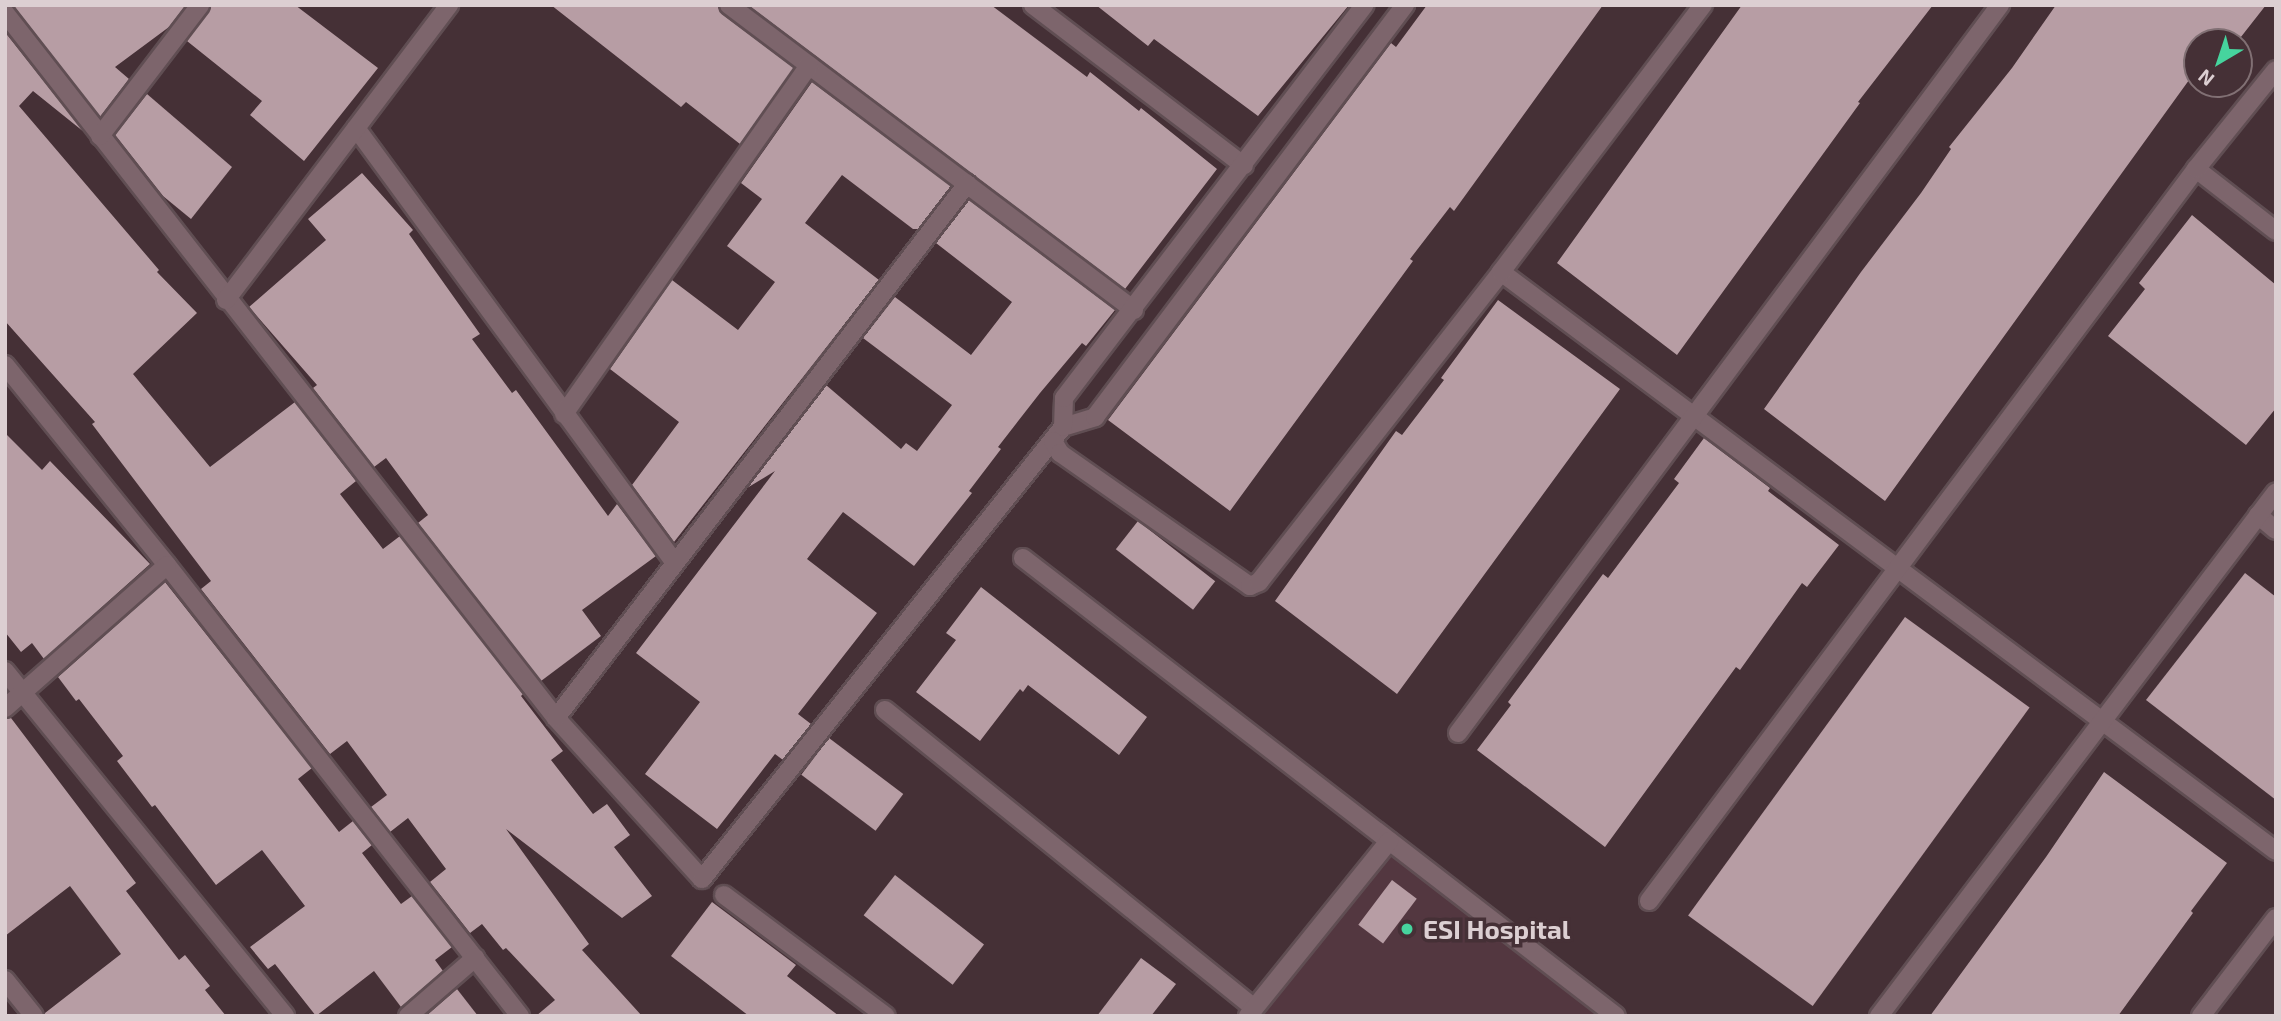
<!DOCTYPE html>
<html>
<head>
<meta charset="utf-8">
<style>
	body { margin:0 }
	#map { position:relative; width:2281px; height:1021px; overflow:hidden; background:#453036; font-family:"Exo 2",sans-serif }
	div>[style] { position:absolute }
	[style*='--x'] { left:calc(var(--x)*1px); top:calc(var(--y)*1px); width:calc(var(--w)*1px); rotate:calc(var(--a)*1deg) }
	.built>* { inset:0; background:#533740 }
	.building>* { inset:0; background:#b79da4; transform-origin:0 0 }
	.roads { filter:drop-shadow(2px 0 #604e53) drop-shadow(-2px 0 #604e53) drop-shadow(0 2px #604e53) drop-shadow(0 -2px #604e53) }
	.minor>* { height:18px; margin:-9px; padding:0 9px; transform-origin:9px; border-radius:9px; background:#7d656c }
	.dots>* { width:19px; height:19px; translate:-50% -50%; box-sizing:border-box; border:4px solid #453036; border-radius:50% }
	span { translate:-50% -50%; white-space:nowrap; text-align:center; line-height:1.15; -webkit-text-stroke:7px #453036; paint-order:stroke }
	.poi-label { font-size:26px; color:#dccfd2; font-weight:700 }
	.left { translate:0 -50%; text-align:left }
	.frame { position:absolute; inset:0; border:7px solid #dccfd2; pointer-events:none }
	.north { position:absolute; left:2183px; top:28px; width:70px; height:70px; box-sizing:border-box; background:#453036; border:2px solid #817074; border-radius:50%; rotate:219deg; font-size:19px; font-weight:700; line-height:28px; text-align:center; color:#dccfd2 }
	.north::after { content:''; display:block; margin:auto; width:24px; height:32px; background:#46d49e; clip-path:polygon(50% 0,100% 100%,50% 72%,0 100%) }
</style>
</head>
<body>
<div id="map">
	<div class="built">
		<i style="clip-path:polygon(1383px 842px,1607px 1016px,1254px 1016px)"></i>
	</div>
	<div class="building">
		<i style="clip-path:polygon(13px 5px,186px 5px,169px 27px,115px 67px,129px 79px,100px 117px)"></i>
		<i style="clip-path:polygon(211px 5px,295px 5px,378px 68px,304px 161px,250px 115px,262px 101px,187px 41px)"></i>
		<i style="clip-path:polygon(551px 5px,718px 5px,722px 14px,794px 68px,740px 144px,686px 102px,681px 107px)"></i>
		<i style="clip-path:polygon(748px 5px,991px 5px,1087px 77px,1090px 72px,1139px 111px,1141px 108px,1217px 169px,1125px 289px)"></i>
		<i style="clip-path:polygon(1096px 5px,1349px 5px,1258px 116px,1154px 39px,1148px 46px)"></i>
		<i style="clip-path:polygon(1427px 5px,1603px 5px,1454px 211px,1450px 207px,1410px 259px,1413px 261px,1230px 511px,1108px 420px,1391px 43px,1396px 47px)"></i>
		<i style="clip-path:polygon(1742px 5px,1933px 5px,1858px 102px,1860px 103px,1677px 355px,1557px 263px)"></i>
		<i style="clip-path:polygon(2056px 5px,2266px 5px,2237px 42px,2197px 42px,2197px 69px,1885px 501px,1764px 409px,1861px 272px,1921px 193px,1951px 149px,1949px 147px,2012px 68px)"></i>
		<i style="clip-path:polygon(5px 32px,84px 132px,33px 91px,19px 106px,159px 270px,157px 272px,197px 313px,133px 374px,210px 467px,295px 402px,356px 481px,340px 494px,383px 549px,400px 536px,523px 694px,521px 696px,563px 751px,551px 760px,593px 814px,607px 804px,630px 835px,614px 847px,652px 896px,622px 918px,506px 829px,589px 944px,582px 950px,642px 1016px,536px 1016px,555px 1000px,506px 948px,503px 950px,482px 924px,470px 933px,430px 882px,446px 869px,408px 818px,390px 832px,371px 807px,387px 795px,347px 741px,330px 754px,201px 589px,211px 581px,92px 424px,95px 422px,5px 321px)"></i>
		<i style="clip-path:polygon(812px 82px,951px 186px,918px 229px,913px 229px,842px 175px,805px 223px,879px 280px,674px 542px,632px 485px,679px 422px,610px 369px,672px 280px,738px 330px,775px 282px,727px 246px,762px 199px,741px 183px)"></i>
		<i style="clip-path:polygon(147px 94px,232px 167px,191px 219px,163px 196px,115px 135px)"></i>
		<i style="clip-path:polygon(362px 173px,413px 230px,409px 234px,480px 334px,472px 339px,512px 393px,516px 390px,608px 516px,617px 504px,656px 556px,582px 610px,601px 636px,541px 681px,418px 523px,428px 515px,386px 458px,374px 467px,313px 388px,317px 385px,249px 307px,326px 240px,308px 219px)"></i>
		<i style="clip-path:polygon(969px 200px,1115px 310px,1086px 346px,1082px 343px,1040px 393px,998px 447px,1001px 449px,969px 491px,972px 493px,914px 566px,843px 512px,807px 559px,877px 613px,798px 714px,811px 724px,783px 760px,775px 754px,717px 829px,645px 774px,700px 702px,636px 653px,775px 471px,747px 488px,826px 385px,901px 449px,906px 443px,917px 451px,952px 405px,863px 338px,895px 297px,971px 355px,1012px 302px,936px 243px)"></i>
		<i style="clip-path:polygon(2192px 215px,2276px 285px,2276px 408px,2246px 445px,2108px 336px,2145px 289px,2139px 283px)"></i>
		<i style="clip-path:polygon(1498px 300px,1620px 389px,1397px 694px,1275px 601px,1396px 431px,1402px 435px,1444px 380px,1441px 378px)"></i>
		<i style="clip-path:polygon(5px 433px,42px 470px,50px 461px,150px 564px,44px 659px,32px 643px,21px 652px,5px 632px)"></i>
		<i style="clip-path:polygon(1704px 438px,1770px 488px,1768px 491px,1839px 545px,1807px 587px,1802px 583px,1740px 670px,1736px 667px,1605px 847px,1477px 750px,1511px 705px,1508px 702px,1603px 574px,1608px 578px,1679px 483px,1674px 479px)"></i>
		<i style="left:1138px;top:521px;width:98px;height:36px;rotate:38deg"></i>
		<i style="clip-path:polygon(2245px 573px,2276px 597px,2276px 800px,2146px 700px)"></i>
		<i style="clip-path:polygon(165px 582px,312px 768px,298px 779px,339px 832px,353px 821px,372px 845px,362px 853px,401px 904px,412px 896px,452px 947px,435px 960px,443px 971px,401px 1007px,374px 971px,316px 1016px,275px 964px,268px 969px,250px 947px,305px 906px,262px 850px,216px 885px,155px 805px,152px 807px,117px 761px,123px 756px,79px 699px,76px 701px,58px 677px)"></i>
		<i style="clip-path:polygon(981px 587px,1147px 717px,1119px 755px,1028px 685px,1023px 692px,1020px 689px,980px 741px,916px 692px,956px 640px,946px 633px)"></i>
		<i style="left:1905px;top:617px;width:154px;height:369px;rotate:36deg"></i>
		<i style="clip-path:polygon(11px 718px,136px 883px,126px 891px,179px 960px,185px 955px,210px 986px,205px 990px,226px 1016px,45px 1016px,45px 1013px,121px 954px,70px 886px,5px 936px,5px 719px)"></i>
		<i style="left:829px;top:738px;width:93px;height:46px;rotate:37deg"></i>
		<i style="clip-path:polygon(2104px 772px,2227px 863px,2191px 911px,2193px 913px,2118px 1016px,1930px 1016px,2046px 857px)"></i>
		<i style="left:895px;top:875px;width:113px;height:51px;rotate:38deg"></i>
		<i style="left:1392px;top:880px;width:31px;height:56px;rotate:37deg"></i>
		<i style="clip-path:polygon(712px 902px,796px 965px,787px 976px,839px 1016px,749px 1016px,671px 956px)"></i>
		<i style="clip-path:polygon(1141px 958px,1176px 984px,1151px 1016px,1097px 1016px)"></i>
		<i style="clip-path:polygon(457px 989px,478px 1016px,426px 1016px)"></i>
	</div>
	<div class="roads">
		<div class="minor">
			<i style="--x:729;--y:5;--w:507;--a:36.98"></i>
			<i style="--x:1033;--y:5;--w:265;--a:37.3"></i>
			<i style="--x:5;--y:13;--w:895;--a:51.99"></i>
			<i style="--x:556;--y:718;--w:217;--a:47.8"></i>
			<i style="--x:702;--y:879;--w:578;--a:-51.39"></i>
			<i style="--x:1063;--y:427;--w:34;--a:-17"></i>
			<i style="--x:1095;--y:417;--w:516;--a:-53.04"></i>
			<i style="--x:356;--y:128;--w:539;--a:53.75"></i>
			<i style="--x:100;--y:136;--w:165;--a:-52.6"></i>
			<i style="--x:2196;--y:169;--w:101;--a:37.8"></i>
			<i style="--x:1501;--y:272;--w:967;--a:36.76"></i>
			<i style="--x:226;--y:300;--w:370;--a:-52.9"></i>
			<i style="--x:5;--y:365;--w:257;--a:51"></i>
			<i style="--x:167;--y:565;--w:573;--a:51.95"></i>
			<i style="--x:564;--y:414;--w:426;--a:-54.9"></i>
			<i style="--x:1063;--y:427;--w:29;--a:-88"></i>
			<i style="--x:1064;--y:398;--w:495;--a:-52.6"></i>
			<i style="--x:1053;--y:441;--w:14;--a:60"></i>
			<i style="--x:1060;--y:453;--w:232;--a:35"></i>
			<i style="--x:1250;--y:586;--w:10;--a:-24"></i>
			<i style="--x:1259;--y:582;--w:393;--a:-52"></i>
			<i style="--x:1501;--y:272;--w:335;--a:-52.9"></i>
			<i style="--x:2258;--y:515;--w:23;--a:40"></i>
			<i style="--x:1023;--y:558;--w:749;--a:37.68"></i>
			<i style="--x:5;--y:671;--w:444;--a:50.9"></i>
			<i style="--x:5;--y:708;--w:216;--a:-41.4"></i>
			<i style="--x:885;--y:710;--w:474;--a:38.9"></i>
			<i style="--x:556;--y:718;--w:674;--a:-52.42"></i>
			<i style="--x:1458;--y:733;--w:908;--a:-53.33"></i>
			<i style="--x:724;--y:895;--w:202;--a:36.8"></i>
			<i style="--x:1649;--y:901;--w:914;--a:-53.23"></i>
			<i style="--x:2196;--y:169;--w:127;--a:-51.1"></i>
			<i style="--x:5;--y:980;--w:46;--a:51.1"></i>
			<i style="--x:408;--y:1016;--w:89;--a:-40.9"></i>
			<i style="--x:1248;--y:1016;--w:225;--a:-51.1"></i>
			<i style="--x:1879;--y:1016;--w:657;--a:-52.85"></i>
			<i style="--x:2201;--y:1016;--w:123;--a:-52.6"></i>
		</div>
	</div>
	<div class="dots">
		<i style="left:1407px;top:929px;background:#46d49e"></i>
	</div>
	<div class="poi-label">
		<span class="left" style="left:1423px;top:929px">ESI Hospital</span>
	</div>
	<div class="frame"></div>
	<div class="north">N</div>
</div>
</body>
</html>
